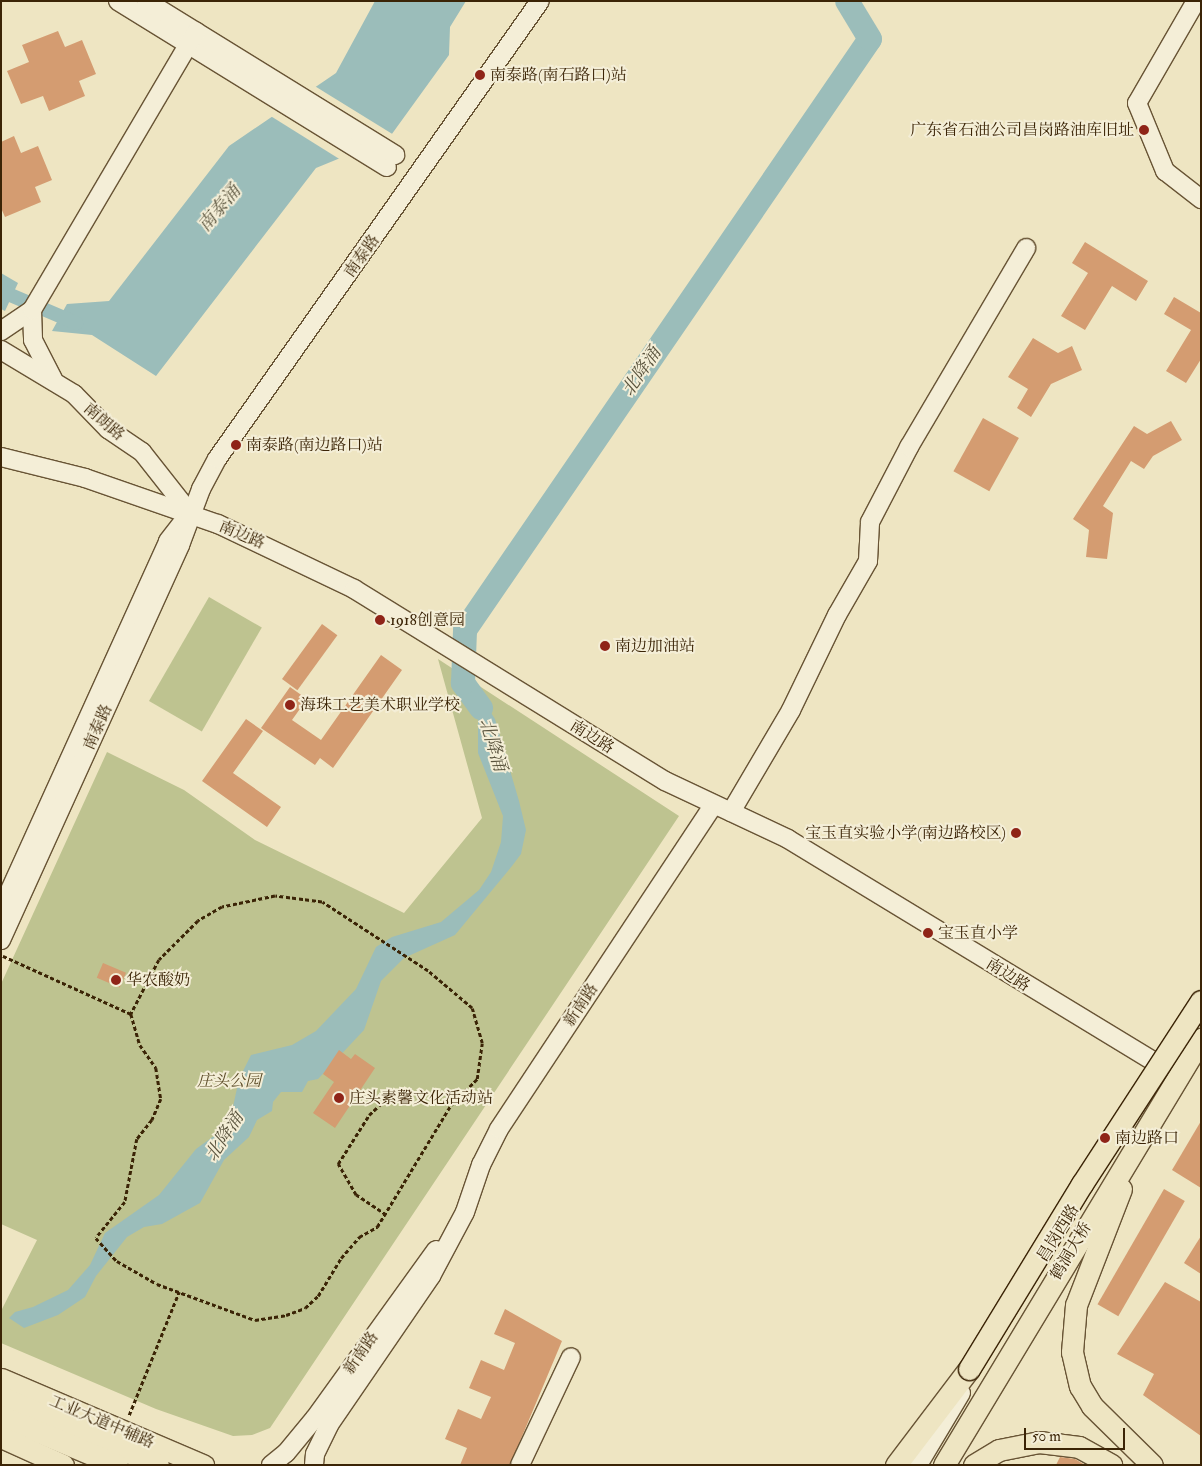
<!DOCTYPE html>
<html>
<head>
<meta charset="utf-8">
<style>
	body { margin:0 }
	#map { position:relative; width:1202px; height:1466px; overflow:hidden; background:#eee5c2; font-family:"IM FELL Double Pica","Noto Serif SC",serif }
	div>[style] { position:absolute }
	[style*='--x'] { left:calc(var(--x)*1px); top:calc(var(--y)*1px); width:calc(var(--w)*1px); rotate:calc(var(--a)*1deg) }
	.green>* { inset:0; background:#bec390; transform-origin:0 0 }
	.water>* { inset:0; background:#9bbdba }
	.pier>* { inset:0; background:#eee5c2 }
	.canal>* { height:14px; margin:-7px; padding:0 7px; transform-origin:7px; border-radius:7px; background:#9bbdba }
	.river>* { height:24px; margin:-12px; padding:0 12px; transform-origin:12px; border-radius:12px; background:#9bbdba }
	.building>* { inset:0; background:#d49c71; transform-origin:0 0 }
	.path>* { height:2.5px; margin-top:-1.25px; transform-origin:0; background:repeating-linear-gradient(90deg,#3b2406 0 4px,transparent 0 6.5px) }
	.roads { filter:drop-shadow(1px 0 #685435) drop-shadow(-1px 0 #685435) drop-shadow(0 1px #685435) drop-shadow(0 -1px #685435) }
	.minor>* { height:18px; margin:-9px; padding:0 9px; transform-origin:9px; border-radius:9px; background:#f4eed7 }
	.major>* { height:21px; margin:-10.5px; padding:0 10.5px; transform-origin:10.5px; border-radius:10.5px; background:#eee5c2 }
	.bridges { filter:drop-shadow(1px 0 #3b2406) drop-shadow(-1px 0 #3b2406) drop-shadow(0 1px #3b2406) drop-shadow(0 -1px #3b2406) }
	.major-bridge>* { height:21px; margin:-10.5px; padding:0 10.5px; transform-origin:10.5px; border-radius:10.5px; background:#eee5c2 }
	.dots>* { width:14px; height:14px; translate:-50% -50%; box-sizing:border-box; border:2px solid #f4eed7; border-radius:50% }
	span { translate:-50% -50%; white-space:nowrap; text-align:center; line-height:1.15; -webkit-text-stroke:4px #f4eed7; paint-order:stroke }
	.poi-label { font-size:16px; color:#3b2406 }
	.left { translate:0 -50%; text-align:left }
	.right { translate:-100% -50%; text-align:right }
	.street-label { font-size:16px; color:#3b2406 }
	.park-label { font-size:16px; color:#5c4c28; font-style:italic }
	.water-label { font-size:18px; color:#58523c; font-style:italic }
	.frame { position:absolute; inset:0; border:2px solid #3b2406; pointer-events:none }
	.scale { position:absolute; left:1024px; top:1428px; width:101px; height:22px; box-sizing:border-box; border:2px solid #3b2406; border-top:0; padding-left:6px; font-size:15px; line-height:18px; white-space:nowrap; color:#3b2406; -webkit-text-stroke:4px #f4eed7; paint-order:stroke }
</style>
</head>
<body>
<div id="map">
	<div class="green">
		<i style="left:209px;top:597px;width:61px;height:120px;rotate:30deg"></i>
		<i style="clip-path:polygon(438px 659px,679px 816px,270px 1428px,252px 1435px,233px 1436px,156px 1409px,1px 1343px,1px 1311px,37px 1240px,1px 1224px,1px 984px,107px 752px,184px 790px,255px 840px,404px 913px,482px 818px)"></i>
	</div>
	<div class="water">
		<i style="clip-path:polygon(375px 1px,466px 1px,450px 27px,449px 55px,389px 138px,316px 168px,156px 376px,92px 335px,52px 331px,67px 304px,109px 301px,229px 146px,336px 73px)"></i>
		<i style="clip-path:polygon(1px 273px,18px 283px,5px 311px,1px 309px)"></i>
		<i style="clip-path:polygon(463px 683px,482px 699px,495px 719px,519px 801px,526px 830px,521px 854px,512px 866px,455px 935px,404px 958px,381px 981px,364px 1030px,318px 1079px,308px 1081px,302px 1092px,281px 1092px,273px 1102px,272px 1111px,257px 1120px,249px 1137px,224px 1160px,200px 1203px,162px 1224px,144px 1227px,127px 1237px,96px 1276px,85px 1297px,58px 1315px,24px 1328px,9px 1318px,15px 1312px,33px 1307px,68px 1290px,90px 1265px,105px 1233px,159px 1195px,196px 1149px,222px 1130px,231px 1116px,239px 1079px,251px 1055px,292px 1045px,316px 1031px,356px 989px,376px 947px,392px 937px,441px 922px,479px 890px,491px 872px,501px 842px,503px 816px,478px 753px,478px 711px)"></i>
	</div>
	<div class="pier">
		<i style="clip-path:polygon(313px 85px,394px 135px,390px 140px,341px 160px,269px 115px)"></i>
	</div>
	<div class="canal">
		<i style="--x:1;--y:291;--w:82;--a:23.1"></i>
	</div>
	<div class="river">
		<i style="--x:481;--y:708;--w:31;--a:-126"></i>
		<i style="--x:463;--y:683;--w:53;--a:-87.8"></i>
		<i style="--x:465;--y:630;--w:716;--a:-55.58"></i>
		<i style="--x:870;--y:39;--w:44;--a:-121.2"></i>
	</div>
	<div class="building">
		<i style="clip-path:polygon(58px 31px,65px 47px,82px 40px,96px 74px,79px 81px,85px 96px,49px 111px,43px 96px,21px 104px,7px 71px,29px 62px,22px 45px)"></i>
		<i style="clip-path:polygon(14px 136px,21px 153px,38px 146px,52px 180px,35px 187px,41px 202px,5px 217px,1px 208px,1px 142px)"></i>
		<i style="clip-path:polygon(1085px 242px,1148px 281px,1136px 301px,1112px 286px,1085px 330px,1061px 316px,1088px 273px,1072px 263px)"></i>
		<i style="clip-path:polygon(1174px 297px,1201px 313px,1201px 359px,1186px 383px,1166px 371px,1191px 330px,1164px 314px)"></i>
		<i style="clip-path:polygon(1033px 338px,1058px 353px,1072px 346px,1082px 370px,1051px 384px,1031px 417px,1017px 408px,1028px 389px,1008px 377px)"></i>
		<i style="left:983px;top:418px;width:41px;height:61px;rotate:29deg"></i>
		<i style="clip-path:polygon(1171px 421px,1182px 440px,1153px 456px,1144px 469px,1131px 461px,1103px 506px,1113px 513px,1107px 559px,1086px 557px,1089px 530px,1073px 519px,1134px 426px,1147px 434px)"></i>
		<i style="left:322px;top:624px;width:19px;height:68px;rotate:36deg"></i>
		<i style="clip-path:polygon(381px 655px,402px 670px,333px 768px,320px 758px,315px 765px,261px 728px,290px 687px,307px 699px,292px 720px,321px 740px)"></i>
		<i style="clip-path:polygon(246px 719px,263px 731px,233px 773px,281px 807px,267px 827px,202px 781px)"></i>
		<i style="left:103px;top:963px;width:25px;height:16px;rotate:23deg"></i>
		<i style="clip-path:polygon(339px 1050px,351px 1059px,355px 1054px,375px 1068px,335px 1128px,313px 1113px,334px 1082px,323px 1074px)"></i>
		<i style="clip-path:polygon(1201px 1121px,1201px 1188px,1172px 1170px)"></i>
		<i style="left:1164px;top:1189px;width:24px;height:133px;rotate:30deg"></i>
		<i style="clip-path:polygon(1201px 1236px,1201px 1274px,1184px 1263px)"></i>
		<i style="clip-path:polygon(1165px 1282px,1201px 1302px,1201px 1436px,1143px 1395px,1154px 1374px,1117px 1354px)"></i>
		<i style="clip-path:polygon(505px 1309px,562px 1341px,510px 1465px,460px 1465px,467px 1448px,445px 1439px,458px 1409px,481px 1419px,491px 1397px,469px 1388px,481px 1360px,504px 1370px,515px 1343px,494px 1334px)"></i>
		<i style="clip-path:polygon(1060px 1457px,1075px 1459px,1085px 1465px,1056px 1465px)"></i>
	</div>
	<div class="path">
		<i style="--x:3;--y:956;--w:141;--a:24.4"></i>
		<i style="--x:131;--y:1014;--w:32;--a:74"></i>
		<i style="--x:140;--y:1045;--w:28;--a:55"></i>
		<i style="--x:156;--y:1068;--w:31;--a:81"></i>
		<i style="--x:161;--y:1099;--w:23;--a:113"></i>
		<i style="--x:152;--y:1120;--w:24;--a:128"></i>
		<i style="--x:137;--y:1139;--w:64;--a:100.8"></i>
		<i style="--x:125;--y:1202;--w:46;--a:128.9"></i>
		<i style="--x:96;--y:1238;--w:31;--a:48"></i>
		<i style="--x:117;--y:1261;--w:46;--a:29.9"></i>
		<i style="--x:157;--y:1284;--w:104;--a:20.2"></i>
		<i style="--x:255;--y:1320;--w:31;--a:-9"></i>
		<i style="--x:286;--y:1315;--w:20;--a:-20"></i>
		<i style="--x:305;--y:1308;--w:18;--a:-43"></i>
		<i style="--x:318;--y:1296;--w:44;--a:-58.8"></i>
		<i style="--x:341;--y:1258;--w:28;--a:-49"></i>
		<i style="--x:359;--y:1237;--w:21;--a:-29"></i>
		<i style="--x:377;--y:1227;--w:143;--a:-58.8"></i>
		<i style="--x:451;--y:1105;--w:37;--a:-45"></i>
		<i style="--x:477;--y:1079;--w:36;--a:-82"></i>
		<i style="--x:482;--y:1043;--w:36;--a:-106"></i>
		<i style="--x:472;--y:1008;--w:57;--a:-139.9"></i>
		<i style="--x:428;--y:971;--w:126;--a:-146.9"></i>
		<i style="--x:322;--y:902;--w:47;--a:-172.7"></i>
		<i style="--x:275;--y:896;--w:54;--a:168.3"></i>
		<i style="--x:222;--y:907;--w:28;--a:150"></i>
		<i style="--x:198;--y:921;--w:55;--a:135"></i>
		<i style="--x:159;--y:960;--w:61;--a:117.4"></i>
		<i style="--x:386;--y:1215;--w:36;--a:-146"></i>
		<i style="--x:356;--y:1195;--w:36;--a:-120"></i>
		<i style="--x:338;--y:1164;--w:58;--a:-57.7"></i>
		<i style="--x:369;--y:1115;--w:26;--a:-43"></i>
		<i style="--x:129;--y:1415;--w:133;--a:-67.9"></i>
	</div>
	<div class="roads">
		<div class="minor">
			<i style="--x:118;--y:1;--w:316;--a:31.7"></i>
			<i style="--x:146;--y:1;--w:293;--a:31.7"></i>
			<i style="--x:1196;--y:1;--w:118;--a:120"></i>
			<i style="--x:1137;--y:103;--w:74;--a:67.6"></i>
			<i style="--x:1165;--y:171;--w:46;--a:37.9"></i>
			<i style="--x:32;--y:310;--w:30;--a:88"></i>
			<i style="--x:33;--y:340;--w:44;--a:62.9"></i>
			<i style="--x:1;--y:331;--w:37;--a:-34"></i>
			<i style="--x:32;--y:310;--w:323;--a:-59.5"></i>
			<i style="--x:1;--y:350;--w:85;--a:31.1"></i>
			<i style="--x:74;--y:394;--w:49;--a:45.8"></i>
			<i style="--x:108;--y:429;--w:41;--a:34.1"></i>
			<i style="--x:142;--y:452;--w:78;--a:51.8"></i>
			<i style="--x:1;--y:457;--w:87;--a:14"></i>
			<i style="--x:85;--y:478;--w:141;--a:19.1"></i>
			<i style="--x:218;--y:524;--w:151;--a:25.5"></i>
			<i style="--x:354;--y:589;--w:365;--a:31.7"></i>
			<i style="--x:665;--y:781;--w:136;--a:25.2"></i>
			<i style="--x:788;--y:839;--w:437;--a:31.3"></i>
			<i style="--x:731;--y:812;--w:118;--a:-59.5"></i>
			<i style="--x:791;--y:710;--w:106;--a:-64.2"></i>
			<i style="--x:837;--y:615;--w:62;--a:-60.1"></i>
			<i style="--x:868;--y:561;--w:39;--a:-87"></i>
			<i style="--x:870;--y:522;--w:85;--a:-62.5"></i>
			<i style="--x:909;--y:447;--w:231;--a:-59.5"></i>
			<i style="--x:1;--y:910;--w:405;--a:-65.6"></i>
			<i style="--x:168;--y:541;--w:24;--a:-52"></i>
			<i style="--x:1;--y:940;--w:434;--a:-65.6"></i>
			<i style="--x:180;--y:545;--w:60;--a:-69.4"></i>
			<i style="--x:201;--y:489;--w:34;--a:-62"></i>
			<i style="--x:217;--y:459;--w:560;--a:-54.81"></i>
			<i style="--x:271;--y:1465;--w:19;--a:-39"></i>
			<i style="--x:286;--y:1453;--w:45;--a:-50.4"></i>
			<i style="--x:315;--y:1418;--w:207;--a:-54.2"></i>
			<i style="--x:314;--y:1465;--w:11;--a:-85"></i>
			<i style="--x:315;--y:1454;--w:32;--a:-64"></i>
			<i style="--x:329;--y:1425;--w:181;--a:-55.6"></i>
			<i style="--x:431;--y:1276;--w:72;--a:-62"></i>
			<i style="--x:465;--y:1212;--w:50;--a:-71.2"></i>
			<i style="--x:481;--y:1165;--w:40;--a:-63.4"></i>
			<i style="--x:499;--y:1129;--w:387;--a:-56.5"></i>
			<i style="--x:520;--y:1465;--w:119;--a:-64.7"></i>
			<i style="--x:918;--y:1465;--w:84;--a:-59.2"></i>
		</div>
		<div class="major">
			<i style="--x:1121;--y:1189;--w:124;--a:111.2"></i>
			<i style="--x:1076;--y:1305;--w:47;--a:94.9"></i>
			<i style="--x:1072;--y:1352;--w:35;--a:77"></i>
			<i style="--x:1080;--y:1386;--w:23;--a:59"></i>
			<i style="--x:1092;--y:1406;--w:84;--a:44.5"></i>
			<i style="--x:1;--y:1379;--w:220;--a:23.1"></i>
			<i style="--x:1;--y:1397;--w:171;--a:23.4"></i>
			<i style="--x:1;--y:1416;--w:126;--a:22.9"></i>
			<i style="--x:1;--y:1437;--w:68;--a:24.3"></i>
			<i style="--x:896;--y:1465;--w:121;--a:-52.8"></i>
			<i style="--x:944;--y:1465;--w:498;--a:-58.9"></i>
			<i style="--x:974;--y:1465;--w:29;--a:-31"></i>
			<i style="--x:999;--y:1450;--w:41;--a:-11.3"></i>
			<i style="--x:1039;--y:1442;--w:40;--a:7.1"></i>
			<i style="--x:1079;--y:1447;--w:37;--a:29"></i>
		</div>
	</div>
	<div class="bridges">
		<div class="major-bridge">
			<i style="--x:969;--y:1369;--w:217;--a:-58.6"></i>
			<i style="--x:1082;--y:1184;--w:218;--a:-57"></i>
		</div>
	</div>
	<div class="dots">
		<i style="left:480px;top:75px;background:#8f2418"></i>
		<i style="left:1144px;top:130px;background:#8f2418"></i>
		<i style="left:236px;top:445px;background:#8f2418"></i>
		<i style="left:380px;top:620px;background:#8f2418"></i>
		<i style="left:605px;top:646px;background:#8f2418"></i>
		<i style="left:290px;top:705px;background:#8f2418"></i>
		<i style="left:1016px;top:833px;background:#8f2418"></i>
		<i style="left:928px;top:933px;background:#8f2418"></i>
		<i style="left:116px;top:980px;background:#8f2418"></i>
		<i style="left:339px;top:1098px;background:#8f2418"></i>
		<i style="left:1105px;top:1138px;background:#8f2418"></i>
	</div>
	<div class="poi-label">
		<span class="left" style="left:490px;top:75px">南泰路(南石路口)站</span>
		<span class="right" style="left:1134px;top:130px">广东省石油公司昌岗路油库旧址</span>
		<span class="left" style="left:246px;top:445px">南泰路(南边路口)站</span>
		<span class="left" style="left:390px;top:620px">1918创意园</span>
		<span class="left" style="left:615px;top:646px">南边加油站</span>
		<span class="left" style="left:300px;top:705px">海珠工艺美术职业学校</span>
		<span class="right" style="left:1006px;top:833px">宝玉直实验小学(南边路校区)</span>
		<span class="left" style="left:938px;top:933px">宝玉直小学</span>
		<span class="left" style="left:126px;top:980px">华农酸奶</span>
		<span class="left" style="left:349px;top:1098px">庄头素馨文化活动站</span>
		<span class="left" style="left:1115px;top:1138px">南边路口</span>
	</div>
	<div class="street-label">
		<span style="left:362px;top:256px;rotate:-54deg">南泰路</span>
		<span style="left:104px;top:422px;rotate:41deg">南朗路</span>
		<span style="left:242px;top:535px;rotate:23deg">南边路</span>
		<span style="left:98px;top:727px;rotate:-66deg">南泰路</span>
		<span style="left:592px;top:737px;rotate:32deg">南边路</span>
		<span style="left:1008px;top:975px;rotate:32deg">南边路</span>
		<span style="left:581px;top:1005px;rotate:-56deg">新南路</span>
		<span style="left:1058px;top:1233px;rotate:-58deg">昌岗西路</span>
		<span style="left:1071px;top:1251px;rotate:-59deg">鹤洞大桥</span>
		<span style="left:361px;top:1353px;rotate:-55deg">新南路</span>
		<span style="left:102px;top:1422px;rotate:23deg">工业大道中辅路</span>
	</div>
	<div class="park-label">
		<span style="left:229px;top:1081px">庄头公园</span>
	</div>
	<div class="water-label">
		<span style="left:220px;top:209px;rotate:-50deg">南泰涌</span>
		<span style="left:642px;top:372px;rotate:-56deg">北降涌</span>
		<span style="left:492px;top:745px;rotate:73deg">北降涌</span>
		<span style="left:225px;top:1137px;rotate:-57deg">北降涌</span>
	</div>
	<div class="frame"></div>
	<div class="scale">50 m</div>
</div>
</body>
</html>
